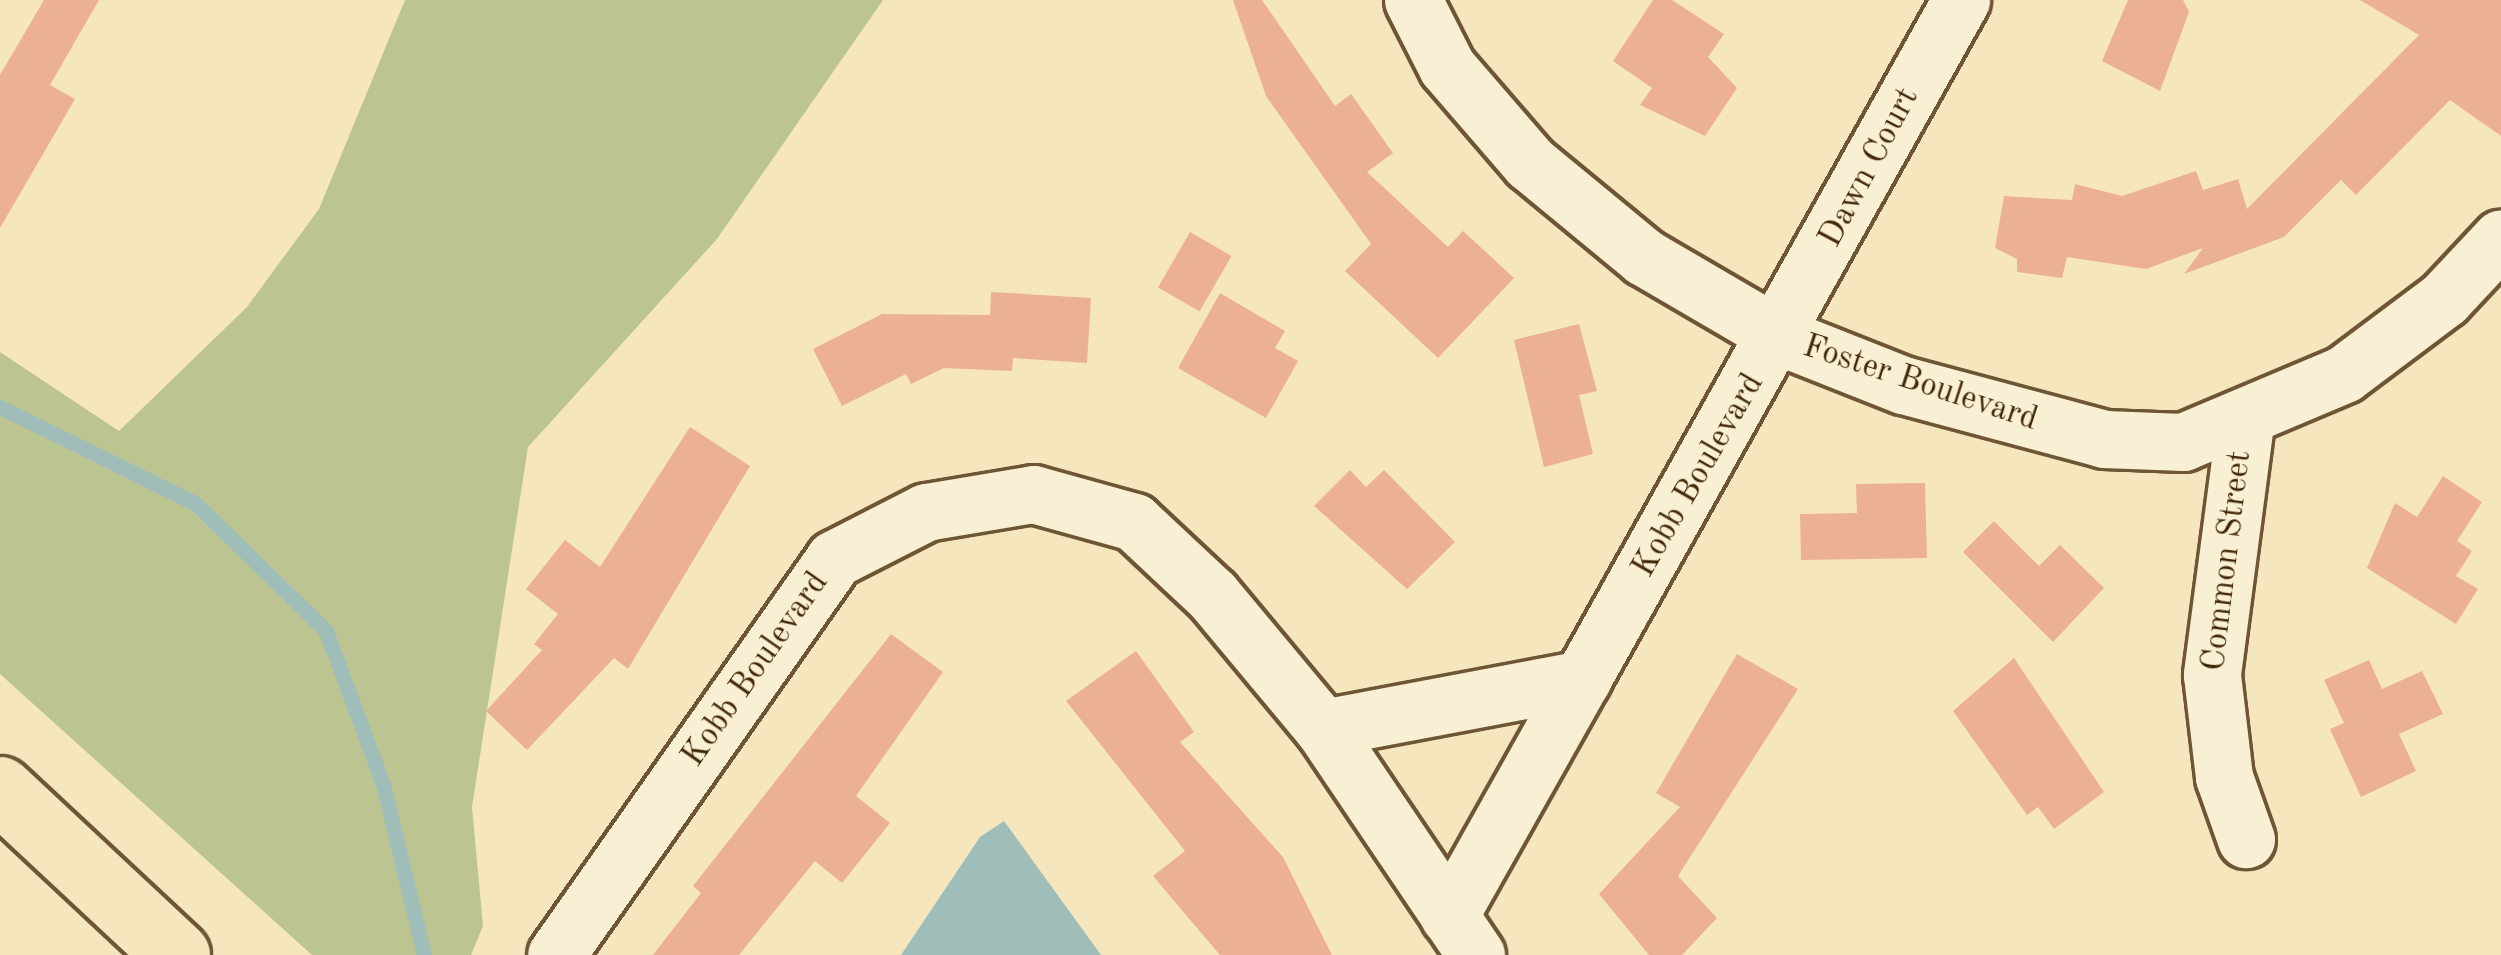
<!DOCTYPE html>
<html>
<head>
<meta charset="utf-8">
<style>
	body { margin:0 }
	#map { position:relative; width:2501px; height:955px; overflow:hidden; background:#f6e6be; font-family:"Old Standard TT",serif }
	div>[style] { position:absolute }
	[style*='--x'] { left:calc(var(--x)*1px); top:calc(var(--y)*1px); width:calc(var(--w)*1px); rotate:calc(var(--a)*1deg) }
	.green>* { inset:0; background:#bcc592 }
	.water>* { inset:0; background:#9fbeb9 }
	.stream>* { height:15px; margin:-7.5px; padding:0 7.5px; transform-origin:7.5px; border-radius:7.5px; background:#9fbeb9 }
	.building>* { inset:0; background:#ecb194; transform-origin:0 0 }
	.roads { filter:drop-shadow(3px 0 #6e5634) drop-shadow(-3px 0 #6e5634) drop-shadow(0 3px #6e5634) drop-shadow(0 -3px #6e5634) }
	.street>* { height:57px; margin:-28.5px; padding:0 28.5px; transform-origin:28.5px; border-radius:28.5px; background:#f9efd5 }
	.primary>* { height:66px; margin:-33px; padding:0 33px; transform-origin:33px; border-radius:33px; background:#f6e6be }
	span { translate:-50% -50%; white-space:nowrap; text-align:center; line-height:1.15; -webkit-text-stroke:9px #f9efd5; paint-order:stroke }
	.street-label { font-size:33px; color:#402606 }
</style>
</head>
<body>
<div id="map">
	<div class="green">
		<i style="clip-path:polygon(405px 0,883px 0,717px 239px,528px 447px,472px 807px,483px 926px,471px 955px,312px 955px,0 674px,0 352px,119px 431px,247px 307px,319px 209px)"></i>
	</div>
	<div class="water">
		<i style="clip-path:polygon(1004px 821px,1101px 955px,901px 955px,980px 837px)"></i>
	</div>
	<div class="stream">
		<i style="--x:0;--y:407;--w:219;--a:26.3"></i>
		<i style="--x:196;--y:504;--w:182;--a:44.3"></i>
		<i style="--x:326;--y:631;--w:163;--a:69.6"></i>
		<i style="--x:383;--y:784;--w:176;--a:76.5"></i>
	</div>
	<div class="building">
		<i style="clip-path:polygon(44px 0,99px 0,50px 85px,75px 99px,0 228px,0 75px)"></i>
		<i style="clip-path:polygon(1233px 0,1262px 0,1335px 106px,1351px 94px,1393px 153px,1367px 172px,1448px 247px,1463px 231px,1514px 278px,1438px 358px,1345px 271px,1371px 244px,1266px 96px)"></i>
		<i style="clip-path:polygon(1653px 0,1672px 0,1724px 34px,1708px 57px,1737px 88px,1705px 136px,1640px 105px,1652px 88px,1613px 61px)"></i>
		<i style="clip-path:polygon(2128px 0,2183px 0,2189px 12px,2160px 91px,2102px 61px)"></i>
		<i style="clip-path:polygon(2360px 0,2501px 0,2501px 136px,2450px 100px,2356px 195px,2341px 180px,2284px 237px,2184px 274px,2203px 248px,2146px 269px,2067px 257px,2062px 278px,2017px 272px,2017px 259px,1995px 248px,2004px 196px,2072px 200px,2075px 184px,2122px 196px,2196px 171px,2203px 190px,2238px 179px,2247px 209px,2419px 35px)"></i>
		<i style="left:1190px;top:232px;width:48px;height:64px;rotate:30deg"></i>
		<i style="clip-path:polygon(991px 292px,1091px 298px,1087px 363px,1013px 358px,1012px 371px,944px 368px,911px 384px,906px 374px,842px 406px,813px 349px,882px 314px,990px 315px)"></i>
		<i style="clip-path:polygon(1220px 293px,1285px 331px,1275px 348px,1298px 361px,1266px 418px,1178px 368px)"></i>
		<i style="clip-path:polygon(1579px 324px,1597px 391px,1579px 395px,1593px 454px,1544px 467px,1514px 340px)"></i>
		<i style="clip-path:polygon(690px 427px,750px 466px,628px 669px,614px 658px,527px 750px,486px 711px,542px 650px,534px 644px,558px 614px,526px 589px,565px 540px,600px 567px)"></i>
		<i style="clip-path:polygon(1350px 470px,1366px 487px,1384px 470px,1455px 542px,1407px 589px,1314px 506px)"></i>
		<i style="clip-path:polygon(2443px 476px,2482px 502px,2457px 541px,2472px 551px,2456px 576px,2478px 589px,2456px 624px,2367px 568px,2395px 503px,2417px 517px)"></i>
		<i style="clip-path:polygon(1925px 483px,1927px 558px,1801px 560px,1800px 514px,1857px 513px,1856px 484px)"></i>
		<i style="clip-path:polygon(1994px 521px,2039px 566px,2060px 545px,2104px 588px,2053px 642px,1963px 552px)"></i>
		<i style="clip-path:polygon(891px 634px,943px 672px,856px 796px,890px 823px,842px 883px,815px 861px,739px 955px,653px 955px,701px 893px,693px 886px)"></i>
		<i style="clip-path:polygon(1136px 651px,1194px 732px,1180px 742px,1283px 857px,1332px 955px,1220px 955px,1153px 876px,1185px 851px,1066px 701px)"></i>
		<i style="clip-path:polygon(1737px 654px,1798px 689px,1678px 876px,1717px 918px,1682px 955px,1649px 955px,1599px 894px,1680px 807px,1656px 793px)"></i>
		<i style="clip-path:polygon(2014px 658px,2104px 792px,2054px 829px,2038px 807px,2027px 815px,1953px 711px)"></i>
		<i style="clip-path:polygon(2369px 660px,2382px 689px,2422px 671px,2443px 714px,2399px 734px,2416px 771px,2361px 797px,2330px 729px,2344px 723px,2324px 680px)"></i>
	</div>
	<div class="roads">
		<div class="street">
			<i style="--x:1413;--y:0;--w:75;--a:63.1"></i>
			<i style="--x:1447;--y:67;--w:127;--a:49.2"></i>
			<i style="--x:1530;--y:163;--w:148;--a:39.5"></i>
			<i style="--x:1644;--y:257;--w:156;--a:30.3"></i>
			<i style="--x:1779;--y:336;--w:133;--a:21.6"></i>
			<i style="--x:1903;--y:385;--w:208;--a:15"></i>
			<i style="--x:2104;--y:439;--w:79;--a:2.2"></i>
			<i style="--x:2183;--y:442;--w:175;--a:-22.9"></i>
			<i style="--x:2344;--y:374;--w:125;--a:-36.9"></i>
			<i style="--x:2444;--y:299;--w:83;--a:-46.9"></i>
			<i style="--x:2245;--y:423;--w:254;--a:97.5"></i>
			<i style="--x:2212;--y:675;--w:103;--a:83.3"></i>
			<i style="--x:2224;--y:777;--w:66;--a:70.5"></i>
			<i style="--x:1323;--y:728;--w:264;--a:-10.7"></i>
			<i style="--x:1582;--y:679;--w:778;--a:-60.83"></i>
			<i style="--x:1449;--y:916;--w:272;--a:-60.7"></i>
			<i style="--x:556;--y:955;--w:484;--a:-54.9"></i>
			<i style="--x:834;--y:559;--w:103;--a:-27.1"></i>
			<i style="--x:926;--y:512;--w:109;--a:-9.5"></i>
			<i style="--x:1033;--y:494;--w:105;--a:15.5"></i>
			<i style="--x:1134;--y:522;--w:107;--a:43.1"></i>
			<i style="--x:1212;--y:595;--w:173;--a:50.2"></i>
			<i style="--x:1323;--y:728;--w:274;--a:56"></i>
		</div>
		<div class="primary">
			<i style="--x:0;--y:790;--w:242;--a:43"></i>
		</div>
	</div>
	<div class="street-label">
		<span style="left:1870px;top:168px;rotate:-62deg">Dawn Court</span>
		<span style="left:1920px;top:384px;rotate:18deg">Foster Boulevard</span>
		<span style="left:1699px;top:476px;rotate:-60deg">Kobb Boulevard</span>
		<span style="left:2228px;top:561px;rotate:-83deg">Common Street</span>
		<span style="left:756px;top:670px;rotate:-55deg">Kobb Boulevard</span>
	</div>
</div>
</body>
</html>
